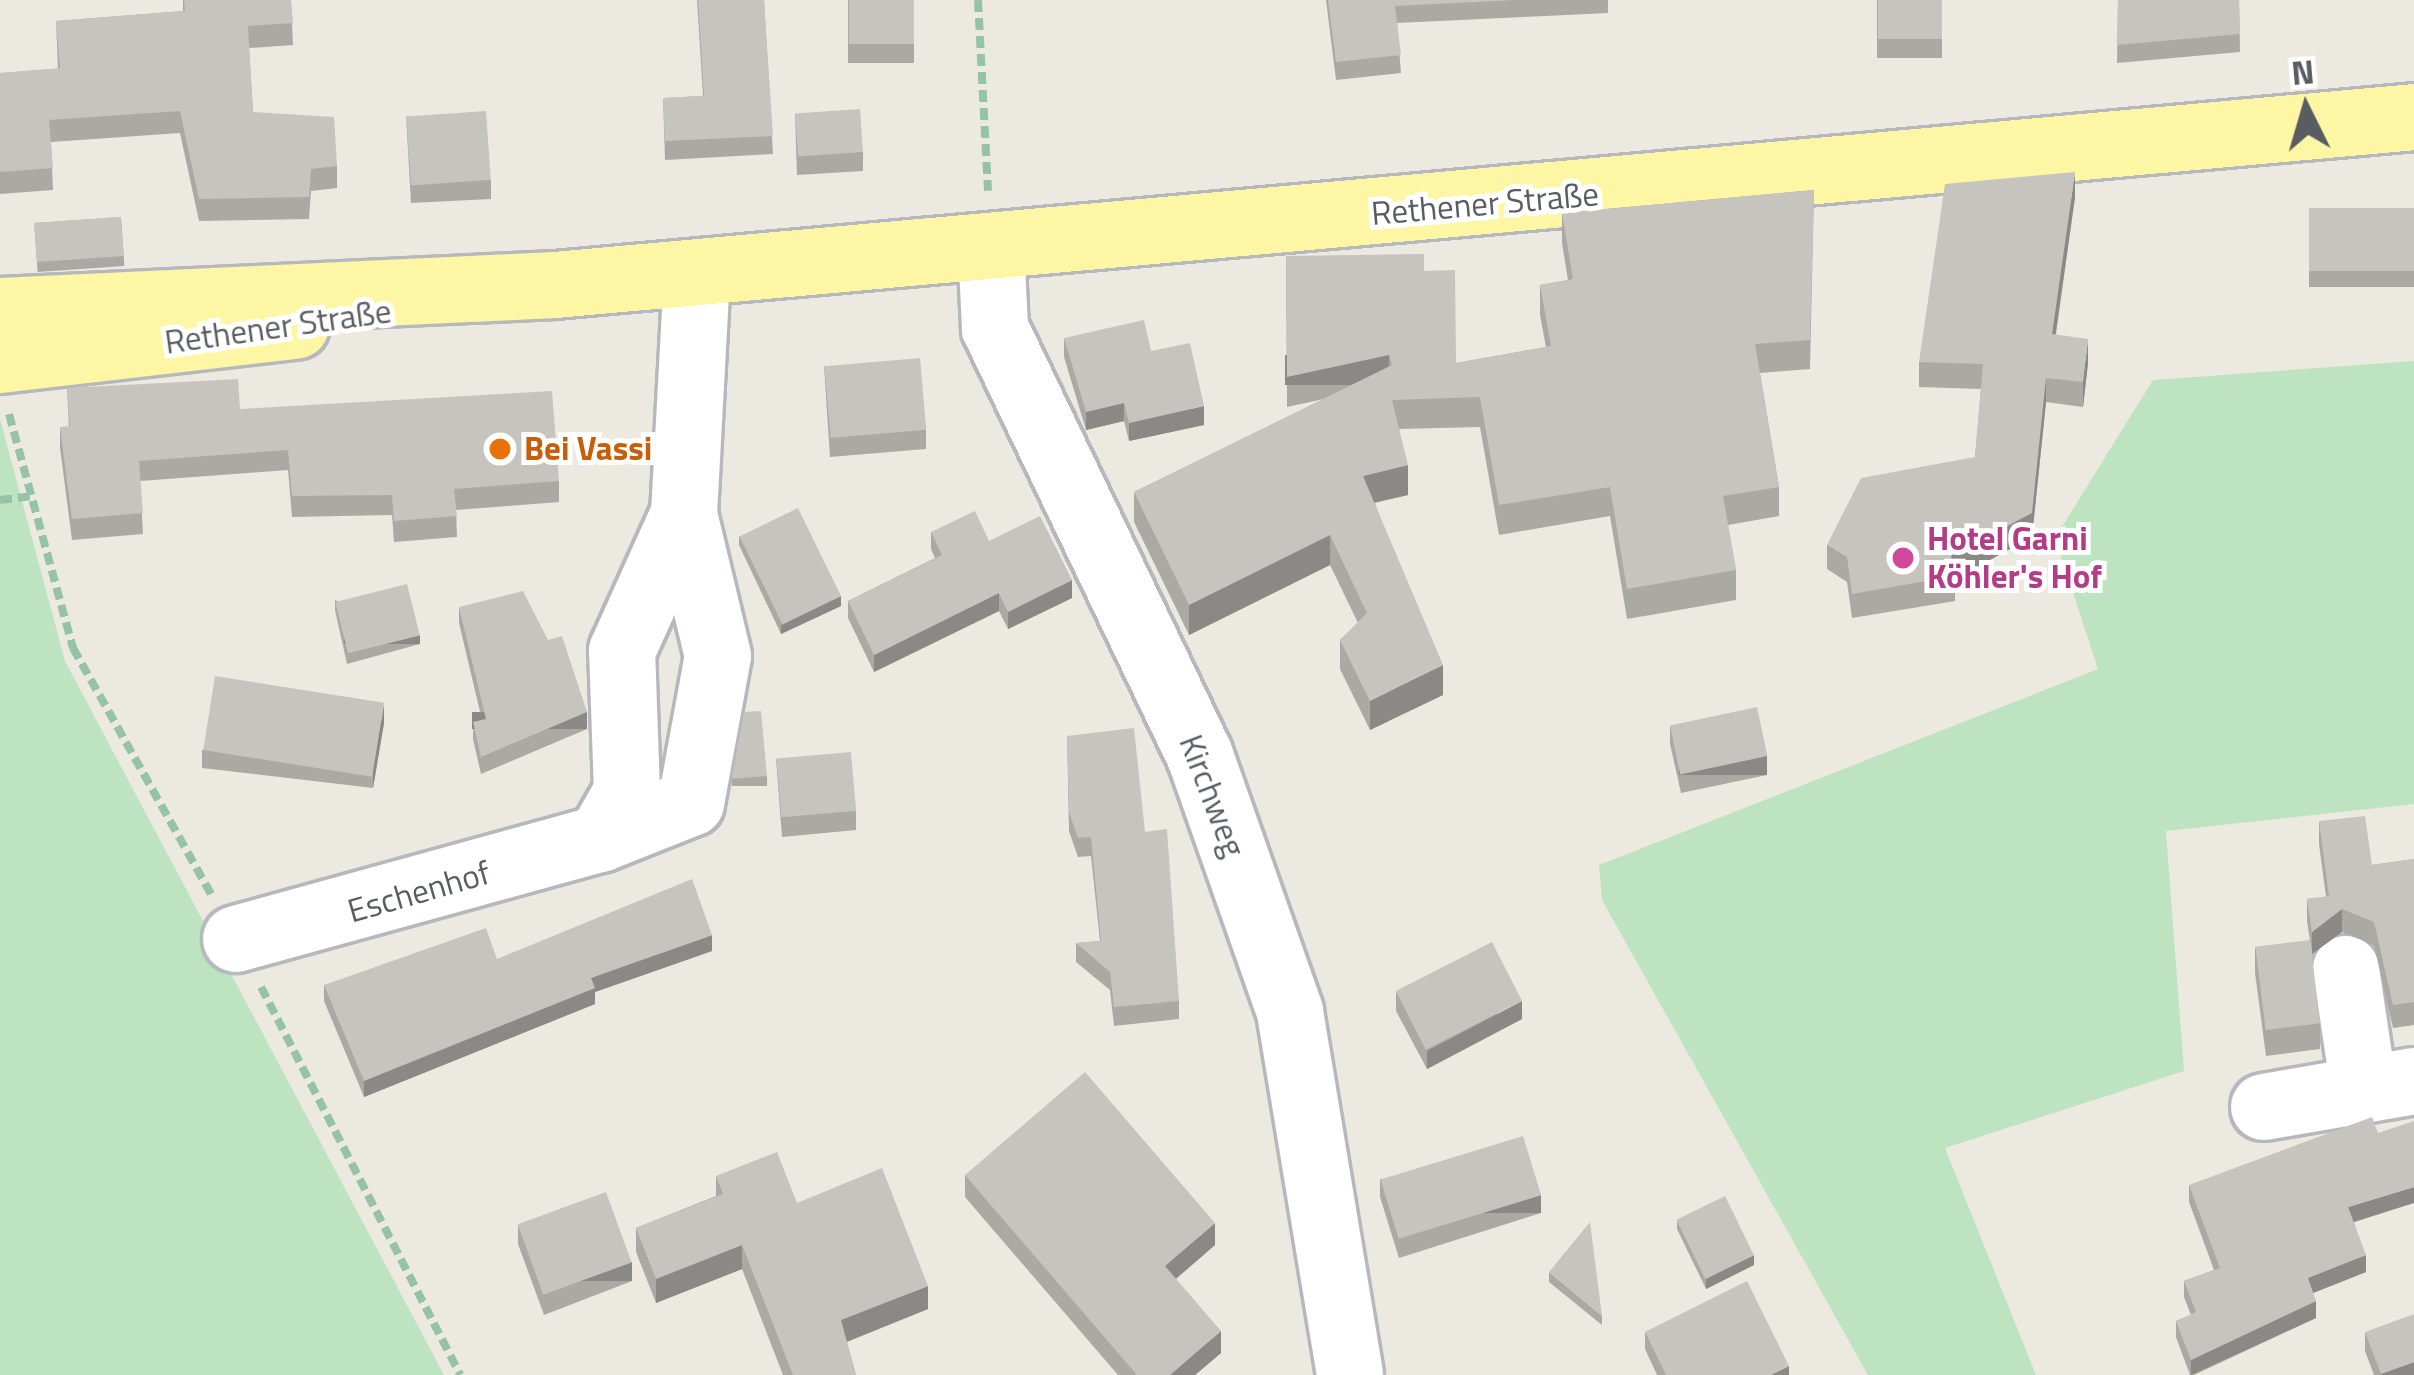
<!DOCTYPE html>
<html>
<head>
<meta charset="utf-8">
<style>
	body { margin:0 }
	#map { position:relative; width:2414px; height:1375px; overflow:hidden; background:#eceae0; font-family:"Titillium Web",sans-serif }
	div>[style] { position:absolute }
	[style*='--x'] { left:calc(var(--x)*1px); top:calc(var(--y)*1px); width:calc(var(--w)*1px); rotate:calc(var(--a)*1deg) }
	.green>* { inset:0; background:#bde3c0 }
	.path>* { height:8px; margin-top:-4px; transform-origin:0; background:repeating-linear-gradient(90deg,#96c3a7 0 12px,transparent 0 18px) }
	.roads { filter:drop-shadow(3px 0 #b6b8bd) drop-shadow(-3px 0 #b6b8bd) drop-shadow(0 3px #b6b8bd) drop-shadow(0 -3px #b6b8bd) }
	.minor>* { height:66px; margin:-33px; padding:0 33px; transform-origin:33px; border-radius:33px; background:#fff }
	.major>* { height:66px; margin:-33px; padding:0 33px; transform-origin:33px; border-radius:33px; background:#fcf6a5 }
	.wall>* { inset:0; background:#aaa9a3; transform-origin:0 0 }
	.shaded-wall>* { inset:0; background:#8b8985; transform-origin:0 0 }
	.building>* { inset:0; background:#c6c4be; transform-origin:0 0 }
	.dots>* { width:33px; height:33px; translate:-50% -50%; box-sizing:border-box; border:6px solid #fff; border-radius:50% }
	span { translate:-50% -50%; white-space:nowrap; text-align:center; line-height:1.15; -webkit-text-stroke:10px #fff; paint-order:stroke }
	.street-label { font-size:33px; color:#595c61 }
	.food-label { font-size:33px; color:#c56008; font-weight:700 }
	.left { translate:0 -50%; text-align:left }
	.hotel-label { font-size:33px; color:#b23c85; font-weight:700 }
	.north { position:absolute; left:2246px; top:48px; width:120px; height:120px; -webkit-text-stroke:9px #fff; paint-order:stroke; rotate:355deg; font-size:33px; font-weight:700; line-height:48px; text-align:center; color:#595c61 }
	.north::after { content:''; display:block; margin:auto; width:42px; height:54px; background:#595c61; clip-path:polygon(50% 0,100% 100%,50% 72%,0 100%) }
</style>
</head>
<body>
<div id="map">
	<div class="green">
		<i style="clip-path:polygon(2414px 361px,2414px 804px,2166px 831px,2184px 1071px,1945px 1148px,2036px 1375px,1868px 1375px,1602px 900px,1599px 865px,2098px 669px,2055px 538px,2153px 380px)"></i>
		<i style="clip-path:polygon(0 419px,65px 661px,444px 1375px,0 1375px)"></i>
	</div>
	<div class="path">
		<i style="--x:978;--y:0;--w:191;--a:87"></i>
		<i style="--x:9;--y:414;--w:243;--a:74.7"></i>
		<i style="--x:73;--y:648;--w:282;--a:60.7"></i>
		<i style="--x:0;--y:500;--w:31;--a:-7"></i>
		<i style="--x:261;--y:987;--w:436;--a:62.8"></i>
	</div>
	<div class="roads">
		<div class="minor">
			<i style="--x:991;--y:246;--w:82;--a:87.2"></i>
			<i style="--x:995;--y:328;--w:471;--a:64.4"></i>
			<i style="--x:1199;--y:753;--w:275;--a:70.6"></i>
			<i style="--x:1290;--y:1012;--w:368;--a:80.6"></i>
			<i style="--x:600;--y:839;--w:54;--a:-60.1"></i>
			<i style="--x:627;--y:792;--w:141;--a:-92"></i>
			<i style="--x:622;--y:651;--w:150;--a:-65.7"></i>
			<i style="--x:236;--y:939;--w:377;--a:-15.4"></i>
			<i style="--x:600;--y:839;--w:98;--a:-21.6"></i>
			<i style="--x:691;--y:803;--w:149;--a:-79.6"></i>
			<i style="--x:718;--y:656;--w:146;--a:-103.5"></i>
			<i style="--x:684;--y:514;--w:241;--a:-86.9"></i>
			<i style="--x:2346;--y:969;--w:121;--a:81.5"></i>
			<i style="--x:2264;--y:1107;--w:152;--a:-9.8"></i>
		</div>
		<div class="major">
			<i style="--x:0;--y:311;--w:556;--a:-2.68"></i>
			<i style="--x:555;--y:285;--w:1867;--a:-5.16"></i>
			<i style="--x:0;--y:360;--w:298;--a:-6.6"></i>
		</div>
	</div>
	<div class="wall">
		<i style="clip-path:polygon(183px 0,291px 0,293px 45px,249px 48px,253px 112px,337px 166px,337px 188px,311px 191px,309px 219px,199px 221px,180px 133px,51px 142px,53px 190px,0 194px,0 73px,58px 69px,56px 21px,183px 11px)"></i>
		<i style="clip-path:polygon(697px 0,764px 0,773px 154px,665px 160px,663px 98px,703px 96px)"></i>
		<i style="left:848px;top:0;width:66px;height:63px"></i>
		<i style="clip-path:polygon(1326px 0,1608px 0,1608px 13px,1397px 23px,1401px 73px,1336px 80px)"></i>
		<i style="left:1877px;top:0;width:65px;height:58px"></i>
		<i style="clip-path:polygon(2118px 0,2239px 0,2240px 52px,2117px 63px)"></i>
		<i style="clip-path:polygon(795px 113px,863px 152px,863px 171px,797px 175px)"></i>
		<i style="clip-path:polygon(406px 116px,491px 180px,491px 199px,411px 203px)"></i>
		<i style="clip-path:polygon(1814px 190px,1810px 369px,1760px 373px,1779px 487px,1779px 516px,1728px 525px,1736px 570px,1736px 600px,1627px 619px,1610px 516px,1499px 535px,1480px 427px,1399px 429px,1408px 495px,1375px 503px,1443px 695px,1370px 730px,1340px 669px,1340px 640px,1358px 623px,1330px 565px,1189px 635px,1134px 522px,1134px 492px,1324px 399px,1287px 407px,1286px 256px,1424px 271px,1456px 363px,1546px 347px,1540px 315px,1540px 285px,1568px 280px,1562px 243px,1562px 213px)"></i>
		<i style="clip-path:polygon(2075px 197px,2056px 334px,2088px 363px,2083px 407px,2046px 402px,2032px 537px,1955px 579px,1955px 601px,1852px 618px,1847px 582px,1827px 569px,1827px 545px,1975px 457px,1981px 389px,1919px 387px,1919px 362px)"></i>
		<i style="left:2414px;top:208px;width:79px;height:105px;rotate:90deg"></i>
		<i style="left:121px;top:217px;width:49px;height:87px;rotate:86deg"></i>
		<i style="clip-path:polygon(1064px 338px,1151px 351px,1204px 425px,1129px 441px,1124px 421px,1086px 430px,1064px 357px)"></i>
		<i style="clip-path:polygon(824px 366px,926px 430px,926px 449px,830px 457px)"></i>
		<i style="clip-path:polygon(67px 388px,240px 409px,559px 481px,559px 502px,456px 510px,457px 537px,394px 542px,392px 515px,292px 517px,288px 470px,140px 481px,143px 534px,72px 540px,60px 448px,60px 427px,69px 427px)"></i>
		<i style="clip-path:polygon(931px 532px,989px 541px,1072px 598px,1008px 629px,999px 611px,874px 672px,848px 618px,848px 601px,935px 558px,931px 549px)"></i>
		<i style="clip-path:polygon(739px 536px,841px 606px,781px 634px,739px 545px)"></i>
		<i style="clip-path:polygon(335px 600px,420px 644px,347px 664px,335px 610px)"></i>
		<i style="clip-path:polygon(459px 607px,587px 729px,481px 774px,473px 739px,473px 722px,482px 720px,459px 623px)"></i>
		<i style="clip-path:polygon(384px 723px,373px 788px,202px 768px,202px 750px)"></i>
		<i style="clip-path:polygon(1670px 726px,1767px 775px,1681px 793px,1670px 744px)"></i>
		<i style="clip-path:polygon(1067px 736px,1145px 832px,1179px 1001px,1179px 1019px,1114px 1026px,1110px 990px,1076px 962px,1076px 943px,1100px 941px,1091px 856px,1078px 857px,1069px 831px)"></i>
		<i style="clip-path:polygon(776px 759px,856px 811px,856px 830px,782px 837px)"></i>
		<i style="left:767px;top:776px;width:10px;height:35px;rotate:90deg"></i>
		<i style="clip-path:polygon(2319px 821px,2372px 865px,2414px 859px,2414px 1025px,2393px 1028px,2374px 945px,2342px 932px,2312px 954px,2307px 921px,2307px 899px,2326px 897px,2319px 844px)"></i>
		<i style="clip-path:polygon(2255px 947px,2320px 1023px,2320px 1049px,2266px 1056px,2255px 973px)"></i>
		<i style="clip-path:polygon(712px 951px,595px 992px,595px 1004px,364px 1097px,324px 1001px,324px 985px,497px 959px)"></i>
		<i style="clip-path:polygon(1396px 992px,1522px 1019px,1427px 1069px,1396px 1011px)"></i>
		<i style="clip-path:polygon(965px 1175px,1215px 1245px,1176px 1279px,1221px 1353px,1195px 1375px,1118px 1375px,965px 1197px)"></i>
		<i style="clip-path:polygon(716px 1176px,797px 1203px,928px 1309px,847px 1342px,856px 1375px,783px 1375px,742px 1269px,656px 1303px,636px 1252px,636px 1228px,716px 1196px)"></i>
		<i style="clip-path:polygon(1380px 1179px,1541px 1213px,1399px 1258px,1380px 1197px)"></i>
		<i style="clip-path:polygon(2189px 1185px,2354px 1222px,2366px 1272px,2313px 1293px,2316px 1318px,2194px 1375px,2190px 1375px,2176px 1337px,2176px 1321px,2191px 1315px,2184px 1297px,2184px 1281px,2214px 1270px,2189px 1202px)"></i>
		<i style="clip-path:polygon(1677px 1220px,1754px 1265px,1706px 1289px,1677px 1229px)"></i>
		<i style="clip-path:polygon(518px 1226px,632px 1281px,544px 1315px,518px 1244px)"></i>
		<i style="clip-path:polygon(1549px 1272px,1602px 1316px,1602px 1325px,1549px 1282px)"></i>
		<i style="clip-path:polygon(1645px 1332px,1789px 1375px,1657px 1375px,1645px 1349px)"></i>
		<i style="clip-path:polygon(2365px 1332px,2414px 1375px,2374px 1375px,2365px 1351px)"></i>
	</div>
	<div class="shaded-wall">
		<i style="clip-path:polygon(2075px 172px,2075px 197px,2052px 359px,2052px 334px)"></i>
		<i style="clip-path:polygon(2088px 339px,2088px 363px,2083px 407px,2083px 382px)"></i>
		<i style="left:1389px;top:355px;width:30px;height:104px;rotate:90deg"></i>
		<i style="clip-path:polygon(2046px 378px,2046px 402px,2032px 537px,1955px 579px,1951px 556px)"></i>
		<i style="clip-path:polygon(1124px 403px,1124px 421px,1086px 430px,1086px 412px)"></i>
		<i style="clip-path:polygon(1204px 406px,1204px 425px,1129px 441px,1129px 423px)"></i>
		<i style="clip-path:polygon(1408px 465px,1408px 495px,1363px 505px,1363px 476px)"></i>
		<i style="clip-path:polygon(1330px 535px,1330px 565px,1189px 635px,1189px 605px)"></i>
		<i style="clip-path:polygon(1072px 580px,1072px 598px,1008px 629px,1008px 612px)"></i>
		<i style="clip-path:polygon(999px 593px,999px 611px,874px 672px,874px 655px)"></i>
		<i style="clip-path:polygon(841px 596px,841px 606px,781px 634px,781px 625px)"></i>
		<i style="left:420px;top:635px;width:9px;height:76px;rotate:90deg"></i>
		<i style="clip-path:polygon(1443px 665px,1443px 695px,1370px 730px,1370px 701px)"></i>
		<i style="clip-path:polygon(384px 704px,384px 723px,373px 788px,373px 769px)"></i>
		<i style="left:587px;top:712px;width:17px;height:115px;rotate:90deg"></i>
		<i style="left:1767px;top:756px;width:19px;height:88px;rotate:90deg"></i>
		<i style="clip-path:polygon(2342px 909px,2342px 932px,2312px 954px,2312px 932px)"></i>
		<i style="clip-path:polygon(712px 935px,712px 951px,595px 992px,595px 1004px,364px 1097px,364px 1081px,591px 978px)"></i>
		<i style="clip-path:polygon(1522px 1001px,1522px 1019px,1427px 1069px,1427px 1051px)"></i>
		<i style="clip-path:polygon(2414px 1187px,2414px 1203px,2348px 1224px,2348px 1207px)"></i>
		<i style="left:1541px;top:1195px;width:18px;height:149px;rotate:90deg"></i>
		<i style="clip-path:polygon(1215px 1223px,1215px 1245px,1165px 1288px,1165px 1266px)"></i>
		<i style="clip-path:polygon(742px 1245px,742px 1269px,656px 1303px,656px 1279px)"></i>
		<i style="clip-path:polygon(1754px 1255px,1754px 1265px,1706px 1289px,1706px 1279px)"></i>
		<i style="clip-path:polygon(2366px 1255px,2366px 1272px,2308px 1295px,2308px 1278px)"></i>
		<i style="left:632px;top:1262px;width:19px;height:94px;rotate:90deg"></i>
		<i style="clip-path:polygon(928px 1286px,928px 1309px,841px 1344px,841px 1320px)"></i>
		<i style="clip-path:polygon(2316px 1301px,2316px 1318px,2191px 1375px,2191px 1360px)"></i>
		<i style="clip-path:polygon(1221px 1331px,1221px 1353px,1195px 1375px,1170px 1375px)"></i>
		<i style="clip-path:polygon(2414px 1362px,2414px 1375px,2381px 1375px,2381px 1374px)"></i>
		<i style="clip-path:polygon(1789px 1366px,1789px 1375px,1771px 1375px)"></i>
	</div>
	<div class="building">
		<i style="clip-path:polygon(184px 0,291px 0,293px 23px,248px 26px,253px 112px,334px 117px,337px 166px,311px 169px,309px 197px,199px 199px,180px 111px,49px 120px,53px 168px,0 172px,0 73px,60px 68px,56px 21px,185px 11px)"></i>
		<i style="clip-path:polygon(698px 0,764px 0,773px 136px,665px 141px,663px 98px,704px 96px)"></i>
		<i style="left:849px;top:0;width:65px;height:44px"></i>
		<i style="clip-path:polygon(1328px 0,1516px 0,1395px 6px,1401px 55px,1336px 62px)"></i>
		<i style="left:1878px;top:0;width:64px;height:39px"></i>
		<i style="clip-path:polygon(2118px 0,2239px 0,2240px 34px,2117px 45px)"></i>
		<i style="left:860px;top:109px;width:43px;height:65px;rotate:86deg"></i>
		<i style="left:486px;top:111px;width:69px;height:80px;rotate:86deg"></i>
		<i style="clip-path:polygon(2075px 172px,2052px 334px,2088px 339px,2083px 382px,2046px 378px,2032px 513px,1951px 556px,1955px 576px,1852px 594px,1847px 557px,1827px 545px,1861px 478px,1975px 457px,1983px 364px,1919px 362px,1945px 184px)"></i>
		<i style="clip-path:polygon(1814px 190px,1810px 340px,1755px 344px,1779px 487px,1723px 496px,1736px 570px,1627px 589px,1610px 487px,1499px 505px,1480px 397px,1392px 400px,1408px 465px,1363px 476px,1443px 665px,1370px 701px,1340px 640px,1367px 613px,1330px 535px,1189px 605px,1134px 492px,1392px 365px,1389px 355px,1287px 377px,1286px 256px,1424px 254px,1424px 271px,1455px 270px,1456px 363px,1551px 346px,1540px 285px,1573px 279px,1562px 213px)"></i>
		<i style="left:2414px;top:208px;width:63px;height:105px;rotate:90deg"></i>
		<i style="left:121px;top:217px;width:39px;height:87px;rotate:86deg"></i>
		<i style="clip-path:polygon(1144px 320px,1151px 351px,1190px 343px,1204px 406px,1129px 423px,1124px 403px,1086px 412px,1064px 338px)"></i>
		<i style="left:920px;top:358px;width:72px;height:96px;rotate:85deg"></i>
		<i style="clip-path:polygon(238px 379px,240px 409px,552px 391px,559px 481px,454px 489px,457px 516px,394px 521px,392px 495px,292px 496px,288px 450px,139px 461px,143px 513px,72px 519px,60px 427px,70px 426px,67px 388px)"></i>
		<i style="left:798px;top:508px;width:98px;height:65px;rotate:64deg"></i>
		<i style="clip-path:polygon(975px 511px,989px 541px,1040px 516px,1072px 580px,1008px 612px,999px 593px,874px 655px,848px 601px,942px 555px,931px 532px)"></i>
		<i style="left:407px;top:584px;width:53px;height:74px;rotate:76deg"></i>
		<i style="clip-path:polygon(523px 591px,548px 640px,562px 636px,587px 712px,481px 757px,473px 722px,486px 719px,459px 607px)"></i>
		<i style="left:215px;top:676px;width:171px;height:75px;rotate:9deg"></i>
		<i style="left:1757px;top:707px;width:50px;height:89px;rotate:78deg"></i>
		<i style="clip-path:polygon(761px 711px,767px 776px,732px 779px,744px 712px)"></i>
		<i style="clip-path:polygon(1134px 728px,1145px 832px,1167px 829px,1179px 1001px,1114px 1007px,1110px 972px,1076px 943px,1101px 941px,1091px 837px,1078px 838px,1069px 812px,1067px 736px)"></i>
		<i style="left:851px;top:752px;width:59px;height:75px;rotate:85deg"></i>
		<i style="clip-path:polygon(2365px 816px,2372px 865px,2414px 859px,2414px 1002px,2393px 1005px,2374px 922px,2342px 909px,2312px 932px,2307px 899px,2329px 896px,2319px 821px)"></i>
		<i style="clip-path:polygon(692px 879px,712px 935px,591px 978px,595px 988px,364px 1081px,324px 985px,486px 928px,497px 959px)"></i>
		<i style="left:2310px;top:940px;width:84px;height:55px;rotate:83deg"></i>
		<i style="left:1492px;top:942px;width:66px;height:108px;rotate:63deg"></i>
		<i style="clip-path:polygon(1085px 1072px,1215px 1223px,1165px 1266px,1221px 1331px,1170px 1375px,1137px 1375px,965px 1175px)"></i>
		<i style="clip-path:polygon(2372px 1117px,2378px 1133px,2414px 1121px,2414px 1187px,2348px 1207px,2366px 1255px,2308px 1278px,2316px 1301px,2191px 1360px,2176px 1321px,2196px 1312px,2184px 1281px,2220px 1268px,2189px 1185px)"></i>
		<i style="left:1523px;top:1136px;width:62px;height:149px;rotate:73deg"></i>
		<i style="clip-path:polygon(777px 1152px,797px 1203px,882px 1168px,928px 1286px,841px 1320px,856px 1375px,793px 1375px,742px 1245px,656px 1279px,636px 1228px,723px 1194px,716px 1176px)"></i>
		<i style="left:606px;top:1192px;width:75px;height:94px;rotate:70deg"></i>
		<i style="left:1725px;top:1196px;width:66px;height:54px;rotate:64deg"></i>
		<i style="clip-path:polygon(1590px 1222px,1602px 1316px,1549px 1272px)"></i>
		<i style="clip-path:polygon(1747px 1281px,1789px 1366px,1771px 1375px,1666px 1375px,1645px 1332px)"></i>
		<i style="clip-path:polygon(2414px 1314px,2414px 1362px,2381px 1374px,2365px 1332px)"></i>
	</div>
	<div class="dots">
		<i style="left:500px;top:449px;background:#e8710a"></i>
		<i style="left:1903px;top:558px;background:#d1479c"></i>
	</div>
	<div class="street-label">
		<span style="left:1485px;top:204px;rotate:-5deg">Rethener Straße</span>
		<span style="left:278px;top:327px;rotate:-8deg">Rethener Straße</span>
		<span style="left:1212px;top:796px;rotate:69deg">Kirchweg</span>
		<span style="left:419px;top:892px;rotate:-16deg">Eschenhof</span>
	</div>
	<div class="food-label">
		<span class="left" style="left:524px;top:449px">Bei Vassi</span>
	</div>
	<div class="hotel-label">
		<span class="left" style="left:1927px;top:558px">Hotel Garni<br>Köhler's Hof</span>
	</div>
	<div class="north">N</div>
</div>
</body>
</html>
